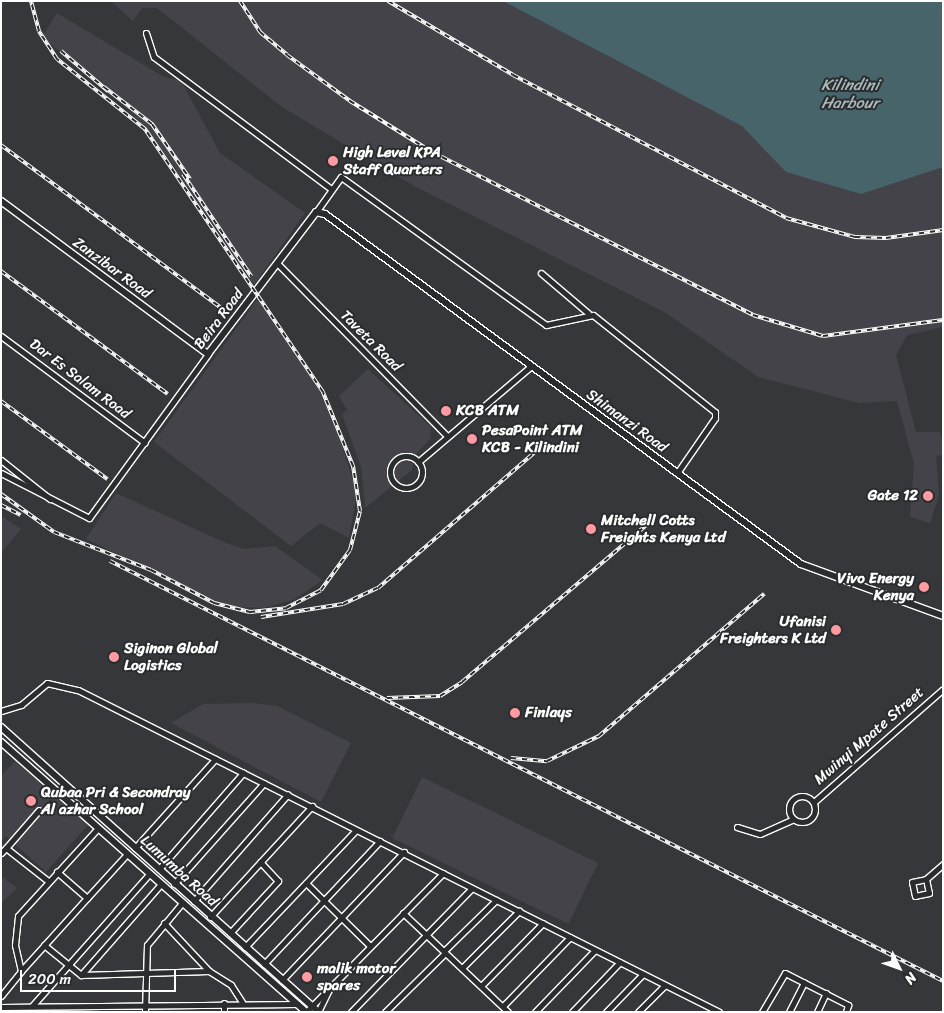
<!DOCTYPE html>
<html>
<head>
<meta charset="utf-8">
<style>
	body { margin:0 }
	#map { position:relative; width:944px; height:1013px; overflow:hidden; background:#36373b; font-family:Sriracha,sans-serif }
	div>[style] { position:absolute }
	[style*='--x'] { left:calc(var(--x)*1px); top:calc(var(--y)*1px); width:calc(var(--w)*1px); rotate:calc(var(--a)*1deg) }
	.built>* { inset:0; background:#45434a; transform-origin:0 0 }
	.water>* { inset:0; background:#466469 }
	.roads { filter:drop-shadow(1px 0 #fff) drop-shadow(-1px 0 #fff) drop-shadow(0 1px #fff) drop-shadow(0 -1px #fff) }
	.minor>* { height:5px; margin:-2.5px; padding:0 2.5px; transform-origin:2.5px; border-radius:2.5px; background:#2a2d2e }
	.minor>.ring { margin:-2.5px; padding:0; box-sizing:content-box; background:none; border:5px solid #2a2d2e; border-radius:50% }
	.major>* { height:6px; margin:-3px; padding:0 3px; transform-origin:3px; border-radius:3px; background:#2a2d2e }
	.rail>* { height:4px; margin-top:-2px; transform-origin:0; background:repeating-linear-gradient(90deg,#2a2d2e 0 5.5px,#fff 0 11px); box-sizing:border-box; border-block:1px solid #fff }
	.dots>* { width:14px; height:14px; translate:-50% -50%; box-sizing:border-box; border:2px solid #2a2d2e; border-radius:50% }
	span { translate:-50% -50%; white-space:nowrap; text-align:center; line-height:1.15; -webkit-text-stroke:4px #2a2d2e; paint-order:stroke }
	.poi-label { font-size:15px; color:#fff; font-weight:700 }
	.left { translate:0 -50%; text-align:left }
	.right { translate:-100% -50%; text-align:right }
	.street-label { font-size:15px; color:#fff }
	.water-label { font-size:16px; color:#acb9bc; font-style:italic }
	.frame { position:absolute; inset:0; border:2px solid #fff; pointer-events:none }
	.north { position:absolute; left:874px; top:943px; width:50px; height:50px; -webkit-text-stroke:4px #2a2d2e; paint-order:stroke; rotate:132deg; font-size:14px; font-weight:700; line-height:20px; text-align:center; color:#fff }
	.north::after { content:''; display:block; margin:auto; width:18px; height:22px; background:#fff; clip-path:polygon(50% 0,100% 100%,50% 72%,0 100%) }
	.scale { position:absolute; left:20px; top:970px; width:156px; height:22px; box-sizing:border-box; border:2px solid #fff; border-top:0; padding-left:6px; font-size:15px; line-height:18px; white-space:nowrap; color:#fff; -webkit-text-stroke:4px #2a2d2e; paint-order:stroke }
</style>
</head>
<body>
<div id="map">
	<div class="built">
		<i style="clip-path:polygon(111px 1px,511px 1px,943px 163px,943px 327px,907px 335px,896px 355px,916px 432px,939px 432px,943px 439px,943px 455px,936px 456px,939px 495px,930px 523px,910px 517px,914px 464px,897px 401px,859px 403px,758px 377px,666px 313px,416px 187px,282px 107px,157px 8px,142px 8px,133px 21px)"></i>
		<i style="clip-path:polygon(57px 13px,164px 77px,181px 81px,220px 153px,305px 213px,254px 285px,171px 162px,126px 106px,42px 37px)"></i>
		<i style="clip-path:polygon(259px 297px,330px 408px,357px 493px,349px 538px,320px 523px,291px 546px,154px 442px)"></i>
		<i style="clip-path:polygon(368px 369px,431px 427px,430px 439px,415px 455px,412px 470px,365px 508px,361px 467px,342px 414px,347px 410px,339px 396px)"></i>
		<i style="clip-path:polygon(116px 493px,226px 543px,244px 549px,275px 546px,323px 580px,293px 600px,263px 608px,228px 607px,86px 539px)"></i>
		<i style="clip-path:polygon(1px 516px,21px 529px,1px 553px)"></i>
		<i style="clip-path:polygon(254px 703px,277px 706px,351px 743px,321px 802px,171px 723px,203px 704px)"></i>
		<i style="clip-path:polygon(15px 761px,88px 825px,46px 872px,6px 836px,1px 841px,1px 776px)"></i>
		<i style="left:422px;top:777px;width:196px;height:68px;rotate:26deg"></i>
		<i style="clip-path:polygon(1px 876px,17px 888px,1px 903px)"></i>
	</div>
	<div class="water">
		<i style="clip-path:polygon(503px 1px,943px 1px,943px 167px,861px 194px,786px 172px,742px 126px)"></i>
	</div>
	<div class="roads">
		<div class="minor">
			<i style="--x:146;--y:33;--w:25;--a:72"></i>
			<i style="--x:154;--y:57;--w:221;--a:36.7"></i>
			<i style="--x:316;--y:212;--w:43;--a:-54.5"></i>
			<i style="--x:341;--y:177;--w:253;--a:35.8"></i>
			<i style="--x:546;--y:325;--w:48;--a:-12"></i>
			<i style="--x:593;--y:315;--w:156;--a:38.5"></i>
			<i style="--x:715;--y:412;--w:6;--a:90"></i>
			<i style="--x:715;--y:418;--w:67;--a:124.6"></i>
			<i style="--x:277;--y:263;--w:243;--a:45.5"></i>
			<i style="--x:541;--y:273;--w:62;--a:40.4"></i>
			<i style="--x:1;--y:336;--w:179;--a:36.6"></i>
			<i class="ring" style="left:390px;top:456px;width:27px;height:27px"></i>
			<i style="--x:1;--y:460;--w:63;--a:38.5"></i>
			<i style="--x:418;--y:462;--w:148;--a:-40.3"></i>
			<i style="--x:1;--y:473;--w:99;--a:27.1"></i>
			<i style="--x:89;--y:518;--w:203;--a:-54"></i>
			<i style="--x:1;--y:711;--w:21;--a:-17"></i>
			<i style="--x:21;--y:705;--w:34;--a:-40"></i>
			<i style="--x:47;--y:683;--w:32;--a:13"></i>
			<i style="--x:78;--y:690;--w:717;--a:26.67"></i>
			<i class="ring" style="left:789px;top:796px;width:21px;height:21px"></i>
			<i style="--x:814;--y:802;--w:171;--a:-41.2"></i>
			<i style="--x:737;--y:827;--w:24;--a:17"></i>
			<i style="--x:760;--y:834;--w:36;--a:-24"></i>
			<i style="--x:6;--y:848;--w:50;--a:-49"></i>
			<i style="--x:135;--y:848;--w:120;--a:-48"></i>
			<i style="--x:1;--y:853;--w:7;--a:-45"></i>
			<i style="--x:6;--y:848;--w:53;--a:38.2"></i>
			<i style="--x:159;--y:869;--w:128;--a:-48.8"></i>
			<i style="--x:926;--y:879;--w:14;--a:78"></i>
			<i style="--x:929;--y:893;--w:14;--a:168"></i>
			<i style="--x:915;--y:896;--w:14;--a:-102"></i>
			<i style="--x:912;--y:882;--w:14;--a:-12"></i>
			<i style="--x:926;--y:879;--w:23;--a:-41"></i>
			<i style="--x:306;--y:883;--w:90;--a:44.5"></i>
			<i style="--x:174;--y:884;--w:135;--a:-48.3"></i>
			<i style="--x:87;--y:898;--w:59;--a:-47.7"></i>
			<i style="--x:194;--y:901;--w:142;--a:-48.7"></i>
			<i style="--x:403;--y:913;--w:144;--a:43.3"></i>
			<i style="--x:210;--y:917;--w:151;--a:-47.4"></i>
			<i style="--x:164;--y:923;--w:66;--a:46.8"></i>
			<i style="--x:230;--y:933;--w:71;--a:-47.3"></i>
			<i style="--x:278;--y:881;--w:26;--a:-133"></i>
			<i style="--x:44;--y:945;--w:48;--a:39"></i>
			<i style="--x:81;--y:975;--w:128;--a:-1.8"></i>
			<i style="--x:209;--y:971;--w:26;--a:32"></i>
			<i style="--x:231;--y:985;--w:20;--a:57"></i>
			<i style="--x:245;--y:947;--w:161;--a:-46.5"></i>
			<i style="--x:444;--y:951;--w:73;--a:-44.4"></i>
			<i style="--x:264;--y:964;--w:169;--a:-46.7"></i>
			<i style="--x:462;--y:968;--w:81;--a:-45"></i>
			<i style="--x:21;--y:971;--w:98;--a:-47.9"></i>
			<i style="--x:87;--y:898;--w:40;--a:-139"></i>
			<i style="--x:81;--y:975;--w:121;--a:-48.7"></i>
			<i style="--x:282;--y:980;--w:177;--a:-46.4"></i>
			<i style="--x:481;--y:986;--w:88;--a:-45.5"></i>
			<i style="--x:1;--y:996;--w:32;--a:-51"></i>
			<i style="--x:21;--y:971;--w:27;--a:-103"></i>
			<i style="--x:15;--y:945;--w:29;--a:-84"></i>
			<i style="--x:18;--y:916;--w:119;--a:-47.7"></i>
			<i style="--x:224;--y:1003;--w:9;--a:90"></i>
			<i style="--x:32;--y:1006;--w:176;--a:-48.4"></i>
			<i style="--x:503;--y:1006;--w:96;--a:-45.8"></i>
			<i style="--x:1;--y:1007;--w:296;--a:-0.6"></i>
			<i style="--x:145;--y:1012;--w:67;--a:-88.3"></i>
			<i style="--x:147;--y:945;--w:55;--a:-50.2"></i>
			<i style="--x:306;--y:1012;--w:195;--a:-45.4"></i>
			<i style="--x:318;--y:1012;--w:28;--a:-64"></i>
			<i style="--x:351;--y:1012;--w:173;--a:-45.7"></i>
			<i style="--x:385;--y:1012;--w:84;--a:-44.5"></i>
			<i style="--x:535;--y:1012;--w:86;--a:-45.9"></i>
			<i style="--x:572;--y:1012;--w:69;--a:-46.2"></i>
			<i style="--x:606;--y:1012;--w:53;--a:-45.8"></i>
			<i style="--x:638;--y:1012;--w:38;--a:-45"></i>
			<i style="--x:762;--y:1012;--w:45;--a:-59.5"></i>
			<i style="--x:785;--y:973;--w:71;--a:26.9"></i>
			<i style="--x:848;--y:1005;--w:7;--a:106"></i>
			<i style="--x:789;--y:1012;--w:33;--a:-63"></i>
			<i style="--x:817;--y:1012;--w:21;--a:-65"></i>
		</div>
		<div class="major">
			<i style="--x:1;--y:201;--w:257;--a:36.5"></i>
			<i style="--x:208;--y:354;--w:178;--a:-52.7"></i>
			<i style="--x:316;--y:212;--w:9;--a:13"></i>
			<i style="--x:325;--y:214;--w:591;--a:36.33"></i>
			<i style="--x:801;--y:564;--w:151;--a:20.1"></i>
			<i style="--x:1;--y:727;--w:427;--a:41.9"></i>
			<i style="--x:1;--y:742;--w:407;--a:41.5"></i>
		</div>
	</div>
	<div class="rail">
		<i style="--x:240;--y:1;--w:37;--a:57"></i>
		<i style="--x:260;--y:32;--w:35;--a:40"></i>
		<i style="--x:287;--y:55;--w:78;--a:36.1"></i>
		<i style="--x:350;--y:101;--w:97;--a:31.9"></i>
		<i style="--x:432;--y:152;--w:360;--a:26.9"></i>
		<i style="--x:753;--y:315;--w:73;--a:16.7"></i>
		<i style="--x:823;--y:336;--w:121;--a:-7.6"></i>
		<i style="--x:388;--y:1;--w:145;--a:30.6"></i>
		<i style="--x:513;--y:75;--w:308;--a:27.6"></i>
		<i style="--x:786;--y:218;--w:72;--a:15.4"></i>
		<i style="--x:855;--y:237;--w:31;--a:2"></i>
		<i style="--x:886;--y:238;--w:58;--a:-8"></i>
		<i style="--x:61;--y:51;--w:62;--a:40.4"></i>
		<i style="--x:104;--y:87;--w:61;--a:37.6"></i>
		<i style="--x:152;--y:124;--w:67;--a:55.4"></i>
		<i style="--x:1;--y:145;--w:281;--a:36.5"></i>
		<i style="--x:183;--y:174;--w:123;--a:56.3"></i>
		<i style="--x:1;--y:271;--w:207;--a:36.4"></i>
		<i style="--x:1;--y:401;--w:132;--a:36.3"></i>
		<i style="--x:1;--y:494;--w:65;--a:35.6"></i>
		<i style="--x:54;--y:532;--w:104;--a:21.4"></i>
		<i style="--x:151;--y:570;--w:71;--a:27.6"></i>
		<i style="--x:214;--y:603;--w:37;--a:14"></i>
		<i style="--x:250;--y:612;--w:36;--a:-6"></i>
		<i style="--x:286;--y:608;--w:39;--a:-27"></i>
		<i style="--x:321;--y:590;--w:49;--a:-54.1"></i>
		<i style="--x:350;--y:550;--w:40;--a:-75.6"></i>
		<i style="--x:360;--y:511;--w:46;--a:-98.8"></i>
		<i style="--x:353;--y:466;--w:80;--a:-112.1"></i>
		<i style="--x:323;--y:392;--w:318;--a:-124.1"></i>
		<i style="--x:145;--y:129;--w:112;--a:-141.5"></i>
		<i style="--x:57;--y:59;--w:33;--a:-123"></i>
		<i style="--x:39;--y:31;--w:31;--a:-105"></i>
		<i style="--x:1;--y:505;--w:22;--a:27"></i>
		<i style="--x:110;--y:561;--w:933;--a:26.76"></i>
		<i style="--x:261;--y:617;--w:83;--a:-9"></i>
		<i style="--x:343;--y:604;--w:38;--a:-25"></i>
		<i style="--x:378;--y:588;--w:220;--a:-40.9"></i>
		<i style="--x:387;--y:698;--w:53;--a:-2.2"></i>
		<i style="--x:440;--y:696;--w:26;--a:-32"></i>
		<i style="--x:462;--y:682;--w:253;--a:-40.4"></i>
		<i style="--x:511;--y:758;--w:36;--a:5"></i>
		<i style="--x:547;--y:761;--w:58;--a:-25.7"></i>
		<i style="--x:599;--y:736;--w:218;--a:-40.7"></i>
	</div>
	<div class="dots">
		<i style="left:333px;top:161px;background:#ff9aa2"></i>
		<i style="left:446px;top:411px;background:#ff9aa2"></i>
		<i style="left:472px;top:439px;background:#ff9aa2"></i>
		<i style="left:928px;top:496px;background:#ff9aa2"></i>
		<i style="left:591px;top:529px;background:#ff9aa2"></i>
		<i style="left:924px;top:587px;background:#ff9aa2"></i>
		<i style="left:836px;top:630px;background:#ff9aa2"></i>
		<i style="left:114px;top:657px;background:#ff9aa2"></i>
		<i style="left:515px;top:713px;background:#ff9aa2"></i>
		<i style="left:31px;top:801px;background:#ff9aa2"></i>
		<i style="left:307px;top:977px;background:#ff9aa2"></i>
	</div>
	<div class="poi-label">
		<span class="left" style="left:343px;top:161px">High Level KPA<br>Staff Quarters</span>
		<span class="left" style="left:456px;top:411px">KCB ATM</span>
		<span class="left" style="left:482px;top:439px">PesaPoint ATM<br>KCB - Kilindini</span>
		<span class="right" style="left:918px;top:496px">Gate 12</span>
		<span class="left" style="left:601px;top:529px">Mitchell Cotts<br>Freights Kenya Ltd</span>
		<span class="right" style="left:914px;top:587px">Vivo Energy<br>Kenya</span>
		<span class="right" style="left:826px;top:630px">Ufanisi<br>Freighters K Ltd</span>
		<span class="left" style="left:124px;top:657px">Siginon Global<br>Logistics</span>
		<span class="left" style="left:525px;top:713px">Finlays</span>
		<span class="left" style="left:41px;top:801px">Qubaa Pri &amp; Secondray<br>Al azhar School</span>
		<span class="left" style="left:317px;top:977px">malik motor<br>spares</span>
	</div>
	<div class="street-label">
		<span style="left:112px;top:268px;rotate:36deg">Zanzibar Road</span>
		<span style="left:219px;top:319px;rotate:-53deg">Beira Road</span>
		<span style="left:371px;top:341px;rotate:45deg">Taveta Road</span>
		<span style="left:80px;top:379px;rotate:37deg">Dar Es Salam Road</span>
		<span style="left:627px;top:421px;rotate:36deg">Shimanzi Road</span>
		<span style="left:869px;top:736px;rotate:-41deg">Mwinyi Mpate Street</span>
		<span style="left:179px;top:871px;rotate:42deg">Lumumba Road</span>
	</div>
	<div class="water-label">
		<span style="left:850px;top:94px">Kilindini<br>Harbour</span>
	</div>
	<div class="frame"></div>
	<div class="north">N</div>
	<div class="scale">200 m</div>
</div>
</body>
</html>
